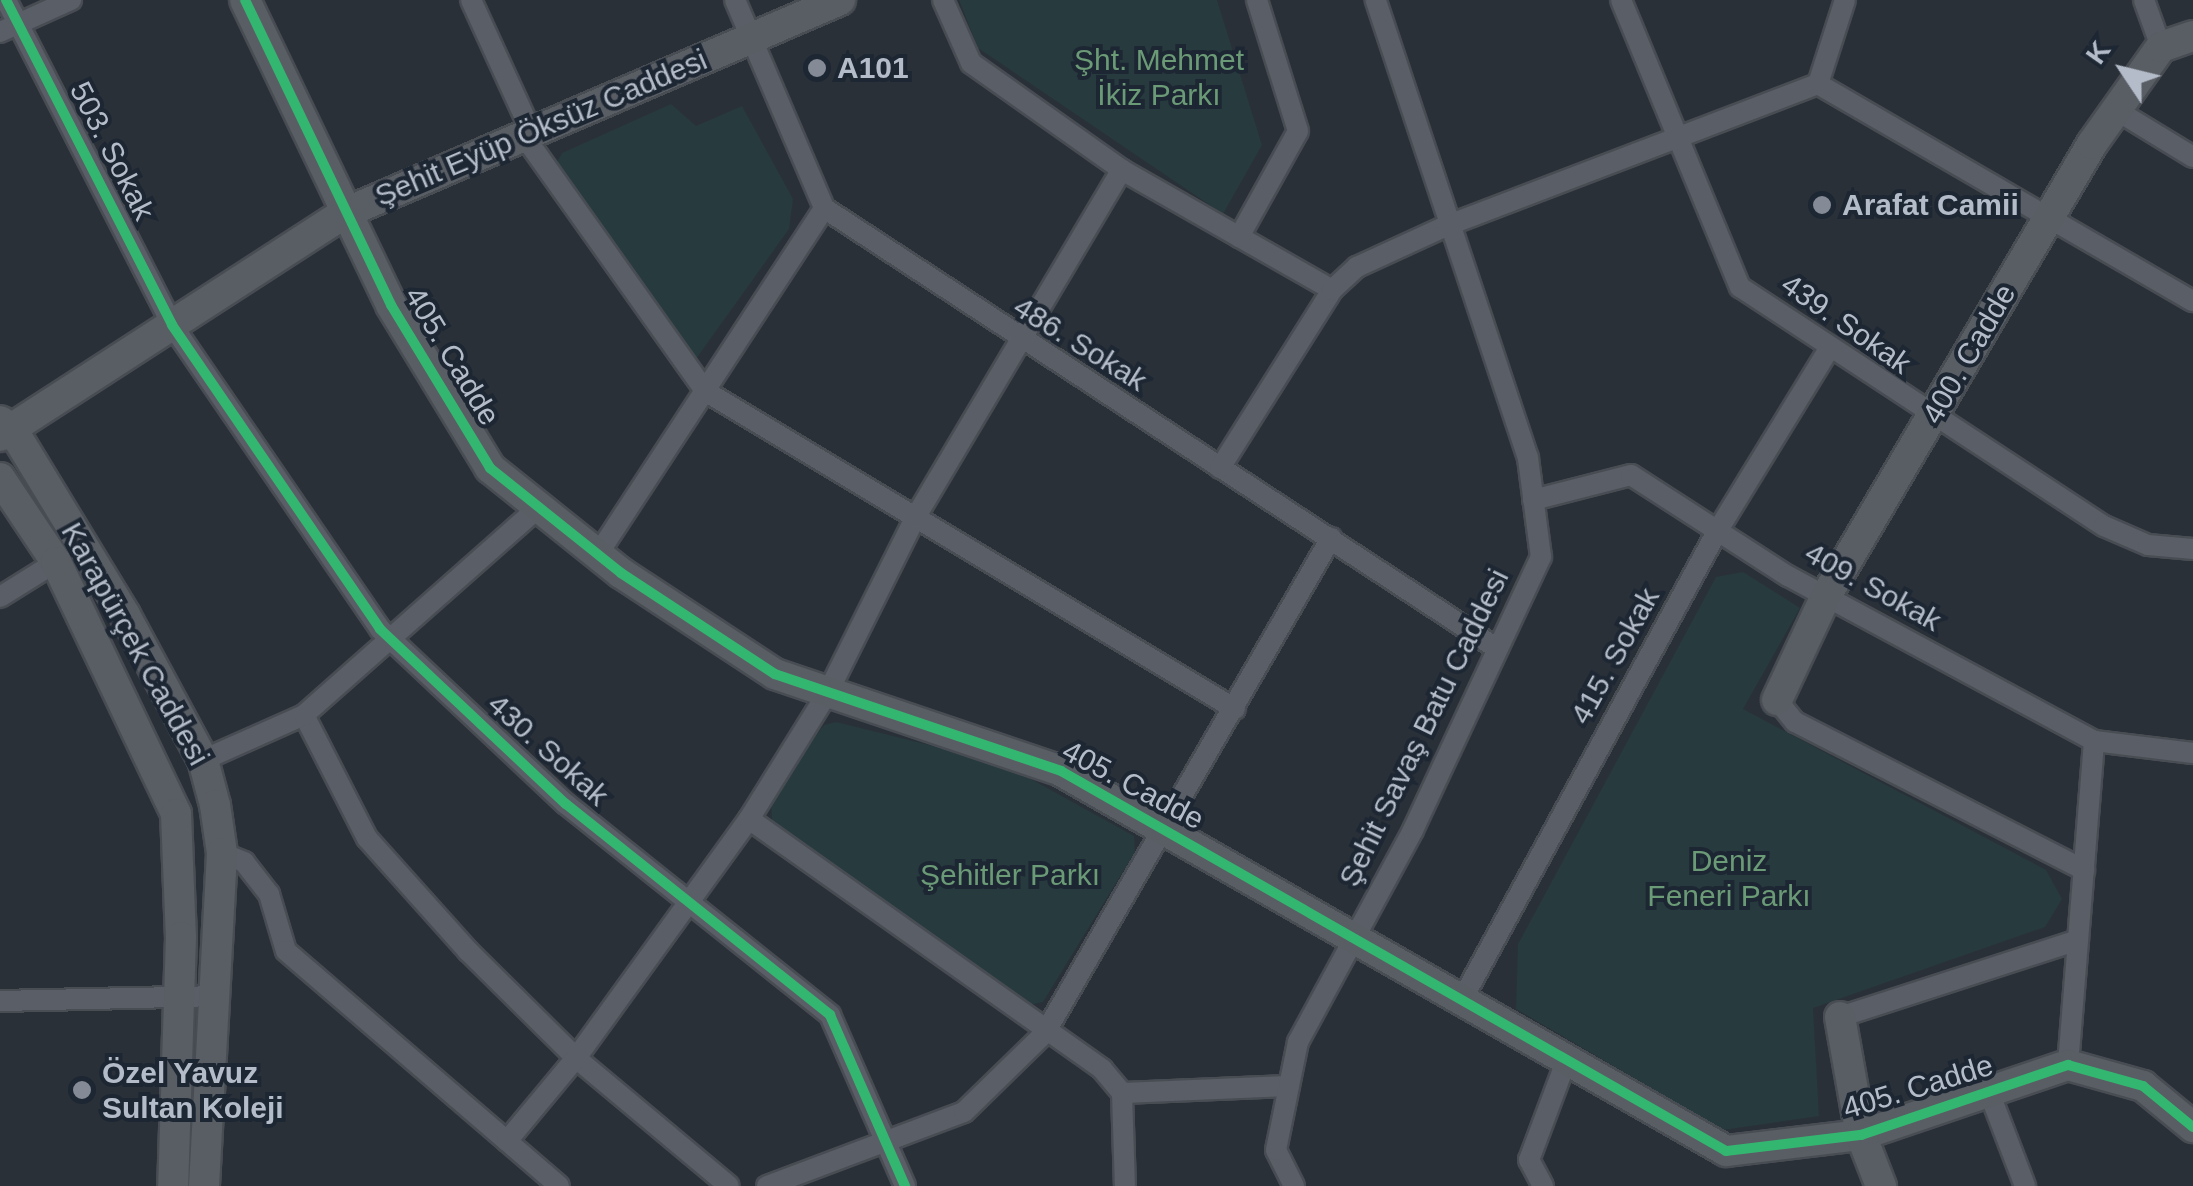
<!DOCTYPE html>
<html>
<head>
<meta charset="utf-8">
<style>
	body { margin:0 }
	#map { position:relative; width:2193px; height:1186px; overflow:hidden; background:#2a3038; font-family:Arial,sans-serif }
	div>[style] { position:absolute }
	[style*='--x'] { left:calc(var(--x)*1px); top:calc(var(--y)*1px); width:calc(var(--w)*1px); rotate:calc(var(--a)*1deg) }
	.green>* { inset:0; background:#273a3e }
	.roads { filter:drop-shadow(2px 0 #484c53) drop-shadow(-2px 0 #484c53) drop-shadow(0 2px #484c53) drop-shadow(0 -2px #484c53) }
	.street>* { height:20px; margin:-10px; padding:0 10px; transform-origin:10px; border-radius:10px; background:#5a5e66 }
	.secondary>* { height:30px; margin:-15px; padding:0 15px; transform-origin:15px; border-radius:15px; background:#595d64 }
	.cycleway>* { height:10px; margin:-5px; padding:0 5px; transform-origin:5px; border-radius:5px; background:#33b770 }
	.dots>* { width:28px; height:28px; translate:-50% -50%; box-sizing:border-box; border:5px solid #1d2633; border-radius:50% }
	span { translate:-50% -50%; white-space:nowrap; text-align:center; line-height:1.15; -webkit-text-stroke:8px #1d2633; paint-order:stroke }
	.park-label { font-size:30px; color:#6b9a76 }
	.poi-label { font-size:30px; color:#b4bcc9; font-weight:700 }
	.left { translate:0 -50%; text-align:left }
	.street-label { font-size:30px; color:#b4bcc9 }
	.north { position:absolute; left:2073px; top:20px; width:100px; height:100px; -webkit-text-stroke:8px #1d2633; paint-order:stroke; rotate:305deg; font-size:28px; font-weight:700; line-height:40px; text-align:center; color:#b4bcc9 }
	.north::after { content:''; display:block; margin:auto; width:35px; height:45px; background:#b4bcc9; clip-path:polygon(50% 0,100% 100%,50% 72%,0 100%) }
</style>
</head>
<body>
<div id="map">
	<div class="green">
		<i style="clip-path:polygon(959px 0,1217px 0,1262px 145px,1223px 214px,978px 48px)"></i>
		<i style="clip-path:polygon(671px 104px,696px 126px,742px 106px,793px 199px,789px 229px,693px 363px,556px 164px,562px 153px)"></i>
		<i style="clip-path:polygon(1743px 572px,1800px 608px,1743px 709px,2046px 870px,2062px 899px,2045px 927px,1813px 1008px,1819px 1116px,1723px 1130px,1516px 1009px,1518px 944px,1716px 577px)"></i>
		<i style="clip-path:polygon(836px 722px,966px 754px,1029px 778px,1134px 836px,1135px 852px,1043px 1002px,1029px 1005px,772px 821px,771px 796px,824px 725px)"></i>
	</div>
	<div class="roads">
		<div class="street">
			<i style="--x:6;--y:0;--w:365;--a:62.9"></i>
			<i style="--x:172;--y:325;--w:368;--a:55.6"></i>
			<i style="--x:380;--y:629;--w:255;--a:43.3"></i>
			<i style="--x:566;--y:804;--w:338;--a:38.6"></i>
			<i style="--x:830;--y:1015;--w:187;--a:66.3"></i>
			<i style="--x:471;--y:0;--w:146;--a:65.4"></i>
			<i style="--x:735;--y:0;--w:226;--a:66.8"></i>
			<i style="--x:824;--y:208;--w:805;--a:33.2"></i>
			<i style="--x:943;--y:0;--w:69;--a:66"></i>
			<i style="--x:971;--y:63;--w:185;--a:35.3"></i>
			<i style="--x:1122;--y:170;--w:242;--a:29.7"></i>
			<i style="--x:1621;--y:0;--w:311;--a:67.5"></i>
			<i style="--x:1740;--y:287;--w:435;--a:33.3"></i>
			<i style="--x:2104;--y:526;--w:48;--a:23.4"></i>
			<i style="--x:2148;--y:545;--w:45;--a:5.1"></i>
			<i style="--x:2144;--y:0;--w:50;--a:70.1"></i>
			<i style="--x:0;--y:32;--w:78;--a:-24.3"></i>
			<i style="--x:1818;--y:84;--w:433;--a:30.1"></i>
			<i style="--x:2116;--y:110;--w:90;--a:31.4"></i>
			<i style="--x:524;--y:136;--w:313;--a:54.6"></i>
			<i style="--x:705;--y:391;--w:618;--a:30.96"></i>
			<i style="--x:1239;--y:237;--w:121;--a:-60.9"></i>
			<i style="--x:1298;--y:131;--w:137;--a:-107.4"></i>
			<i style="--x:1220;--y:468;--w:210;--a:-57.8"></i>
			<i style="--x:1332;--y:290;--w:34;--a:-43"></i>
			<i style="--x:1357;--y:267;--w:98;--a:-24.7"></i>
			<i style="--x:1446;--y:226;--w:398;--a:-20.9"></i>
			<i style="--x:1818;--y:84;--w:88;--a:-72.2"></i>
			<i style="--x:1533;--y:500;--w:101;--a:-14.3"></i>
			<i style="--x:1631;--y:475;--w:187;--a:32.8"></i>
			<i style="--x:1788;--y:576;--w:348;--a:28.3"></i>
			<i style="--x:2094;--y:741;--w:100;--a:6.9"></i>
			<i style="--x:598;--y:554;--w:413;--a:-56.8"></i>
			<i style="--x:0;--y:597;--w:66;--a:-32"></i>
			<i style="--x:1777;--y:700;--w:28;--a:51"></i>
			<i style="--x:1795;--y:722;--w:325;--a:27.1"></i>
			<i style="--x:304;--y:715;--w:138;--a:62.9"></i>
			<i style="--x:367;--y:838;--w:152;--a:48.2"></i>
			<i style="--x:468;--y:951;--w:152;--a:44.7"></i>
			<i style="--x:576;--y:1058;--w:199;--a:39.9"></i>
			<i style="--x:203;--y:760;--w:111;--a:-24"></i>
			<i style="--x:304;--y:715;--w:314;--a:-41.5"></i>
			<i style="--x:749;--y:819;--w:433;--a:35.3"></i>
			<i style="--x:1102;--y:1069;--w:31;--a:50"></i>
			<i style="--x:1122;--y:1093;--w:93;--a:88.2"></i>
			<i style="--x:222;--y:853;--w:24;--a:22"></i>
			<i style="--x:244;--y:862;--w:41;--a:52"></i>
			<i style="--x:269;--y:894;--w:59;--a:73.4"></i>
			<i style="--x:286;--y:951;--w:360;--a:40.7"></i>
			<i style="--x:1464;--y:996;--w:531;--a:-61.41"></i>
			<i style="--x:1718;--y:530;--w:212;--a:-58.5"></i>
			<i style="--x:0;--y:1001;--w:215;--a:-1.3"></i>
			<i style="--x:1840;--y:1017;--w:250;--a:-17.9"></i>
			<i style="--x:2068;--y:1065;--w:325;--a:-85.4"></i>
			<i style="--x:1989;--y:1092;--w:101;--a:69"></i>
			<i style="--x:1122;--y:1093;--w:167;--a:-2.4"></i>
			<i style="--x:507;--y:1141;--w:108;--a:-50.3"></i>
			<i style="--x:576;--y:1058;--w:295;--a:-54.1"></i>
			<i style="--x:749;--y:819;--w:150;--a:-58.1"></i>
			<i style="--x:828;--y:692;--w:195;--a:-63.4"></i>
			<i style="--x:915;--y:518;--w:405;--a:-59.3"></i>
			<i style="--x:767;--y:1186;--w:210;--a:-20.6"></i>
			<i style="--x:964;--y:1112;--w:113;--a:-44.3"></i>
			<i style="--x:1045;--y:1033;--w:572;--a:-59.98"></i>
			<i style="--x:1294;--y:1186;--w:40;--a:-116.6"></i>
			<i style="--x:1276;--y:1150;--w:110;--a:-78.5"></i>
			<i style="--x:1298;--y:1042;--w:241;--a:-61.5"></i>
			<i style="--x:1413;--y:830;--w:302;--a:-64.9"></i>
			<i style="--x:1541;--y:557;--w:100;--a:-97.5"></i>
			<i style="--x:1528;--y:458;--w:483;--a:-108.4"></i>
			<i style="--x:1543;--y:1186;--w:30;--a:-118"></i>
			<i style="--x:1529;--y:1160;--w:111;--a:-69.4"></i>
		</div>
		<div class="secondary">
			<i style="--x:245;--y:0;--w:338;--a:64.4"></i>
			<i style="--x:391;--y:305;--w:191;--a:58.7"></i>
			<i style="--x:490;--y:468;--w:168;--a:38.7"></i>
			<i style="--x:621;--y:573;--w:184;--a:33.3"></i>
			<i style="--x:775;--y:674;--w:302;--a:18.7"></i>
			<i style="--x:1061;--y:771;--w:766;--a:29.74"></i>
			<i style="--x:1726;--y:1151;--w:136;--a:-6.8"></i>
			<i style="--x:1861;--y:1135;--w:219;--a:-18.7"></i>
			<i style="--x:2068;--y:1065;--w:78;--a:15.6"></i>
			<i style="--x:2143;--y:1086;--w:65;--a:39.4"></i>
			<i style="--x:0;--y:421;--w:14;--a:34"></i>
			<i style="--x:12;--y:429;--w:218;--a:58.7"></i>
			<i style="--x:125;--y:615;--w:165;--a:61.7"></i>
			<i style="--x:203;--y:760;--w:47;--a:75.1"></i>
			<i style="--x:215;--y:805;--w:49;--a:81.7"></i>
			<i style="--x:222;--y:853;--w:333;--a:93.1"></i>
			<i style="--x:0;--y:436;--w:411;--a:-32.9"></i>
			<i style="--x:345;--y:213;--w:539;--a:-23.28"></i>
			<i style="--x:0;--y:478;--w:101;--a:56.3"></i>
			<i style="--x:56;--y:562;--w:279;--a:64.5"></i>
			<i style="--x:176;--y:814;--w:123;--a:87.7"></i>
			<i style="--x:181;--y:937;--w:249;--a:91.8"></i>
			<i style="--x:1777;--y:700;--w:115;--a:-64.8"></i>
			<i style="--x:1826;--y:596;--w:524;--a:-59.52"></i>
			<i style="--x:2092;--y:144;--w:119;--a:-54.6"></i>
			<i style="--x:2161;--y:47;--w:34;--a:-19"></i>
			<i style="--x:1840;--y:1017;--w:120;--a:79.9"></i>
			<i style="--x:1861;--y:1135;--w:55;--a:68.6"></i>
		</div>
	</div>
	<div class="cycleway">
		<i style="--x:6;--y:0;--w:365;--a:62.9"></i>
		<i style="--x:172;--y:325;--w:368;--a:55.6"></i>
		<i style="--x:380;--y:629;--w:255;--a:43.3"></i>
		<i style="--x:566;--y:804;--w:338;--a:38.6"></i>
		<i style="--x:830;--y:1015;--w:187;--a:66.3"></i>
		<i style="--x:245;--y:0;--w:338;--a:64.4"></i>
		<i style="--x:391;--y:305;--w:191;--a:58.7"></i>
		<i style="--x:490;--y:468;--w:168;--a:38.7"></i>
		<i style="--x:621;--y:573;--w:184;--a:33.3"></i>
		<i style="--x:775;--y:674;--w:302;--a:18.7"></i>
		<i style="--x:1061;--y:771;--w:766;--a:29.74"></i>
		<i style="--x:1726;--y:1151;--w:136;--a:-6.8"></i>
		<i style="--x:1861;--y:1135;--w:219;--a:-18.7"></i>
		<i style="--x:2068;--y:1065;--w:78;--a:15.6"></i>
		<i style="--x:2143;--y:1086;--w:65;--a:39.4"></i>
	</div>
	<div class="dots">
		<i style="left:817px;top:68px;background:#848b96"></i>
		<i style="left:1822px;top:205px;background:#848b96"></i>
		<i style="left:82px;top:1090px;background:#848b96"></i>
	</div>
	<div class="park-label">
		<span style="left:1159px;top:77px">Şht. Mehmet<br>İkiz Parkı</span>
		<span style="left:1729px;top:878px">Deniz<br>Feneri Parkı</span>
		<span style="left:1010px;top:875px">Şehitler Parkı</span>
	</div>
	<div class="poi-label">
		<span class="left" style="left:837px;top:68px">A101</span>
		<span class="left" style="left:1842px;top:205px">Arafat Camii</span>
		<span class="left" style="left:102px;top:1090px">Özel Yavuz<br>Sultan Koleji</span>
	</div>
	<div class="street-label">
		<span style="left:541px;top:128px;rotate:-23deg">Şehit Eyüp Öksüz Caddesi</span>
		<span style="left:112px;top:151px;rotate:63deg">503. Sokak</span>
		<span style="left:1846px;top:324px;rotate:35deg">439. Sokak</span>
		<span style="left:1080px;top:344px;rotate:32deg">486. Sokak</span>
		<span style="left:1969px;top:354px;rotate:-60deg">400. Cadde</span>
		<span style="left:452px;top:356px;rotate:59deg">405. Cadde</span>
		<span style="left:1873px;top:587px;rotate:29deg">409. Sokak</span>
		<span style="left:135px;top:644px;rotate:61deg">Karapürçek Caddesi</span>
		<span style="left:1615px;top:656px;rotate:-61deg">415. Sokak</span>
		<span style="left:1424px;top:728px;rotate:-64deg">Şehit Savaş Batu Caddesi</span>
		<span style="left:548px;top:750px;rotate:42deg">430. Sokak</span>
		<span style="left:1133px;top:785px;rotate:28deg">405. Cadde</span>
		<span style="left:1918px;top:1087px;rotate:-17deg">405. Cadde</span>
	</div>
	<div class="north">K</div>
</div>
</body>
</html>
